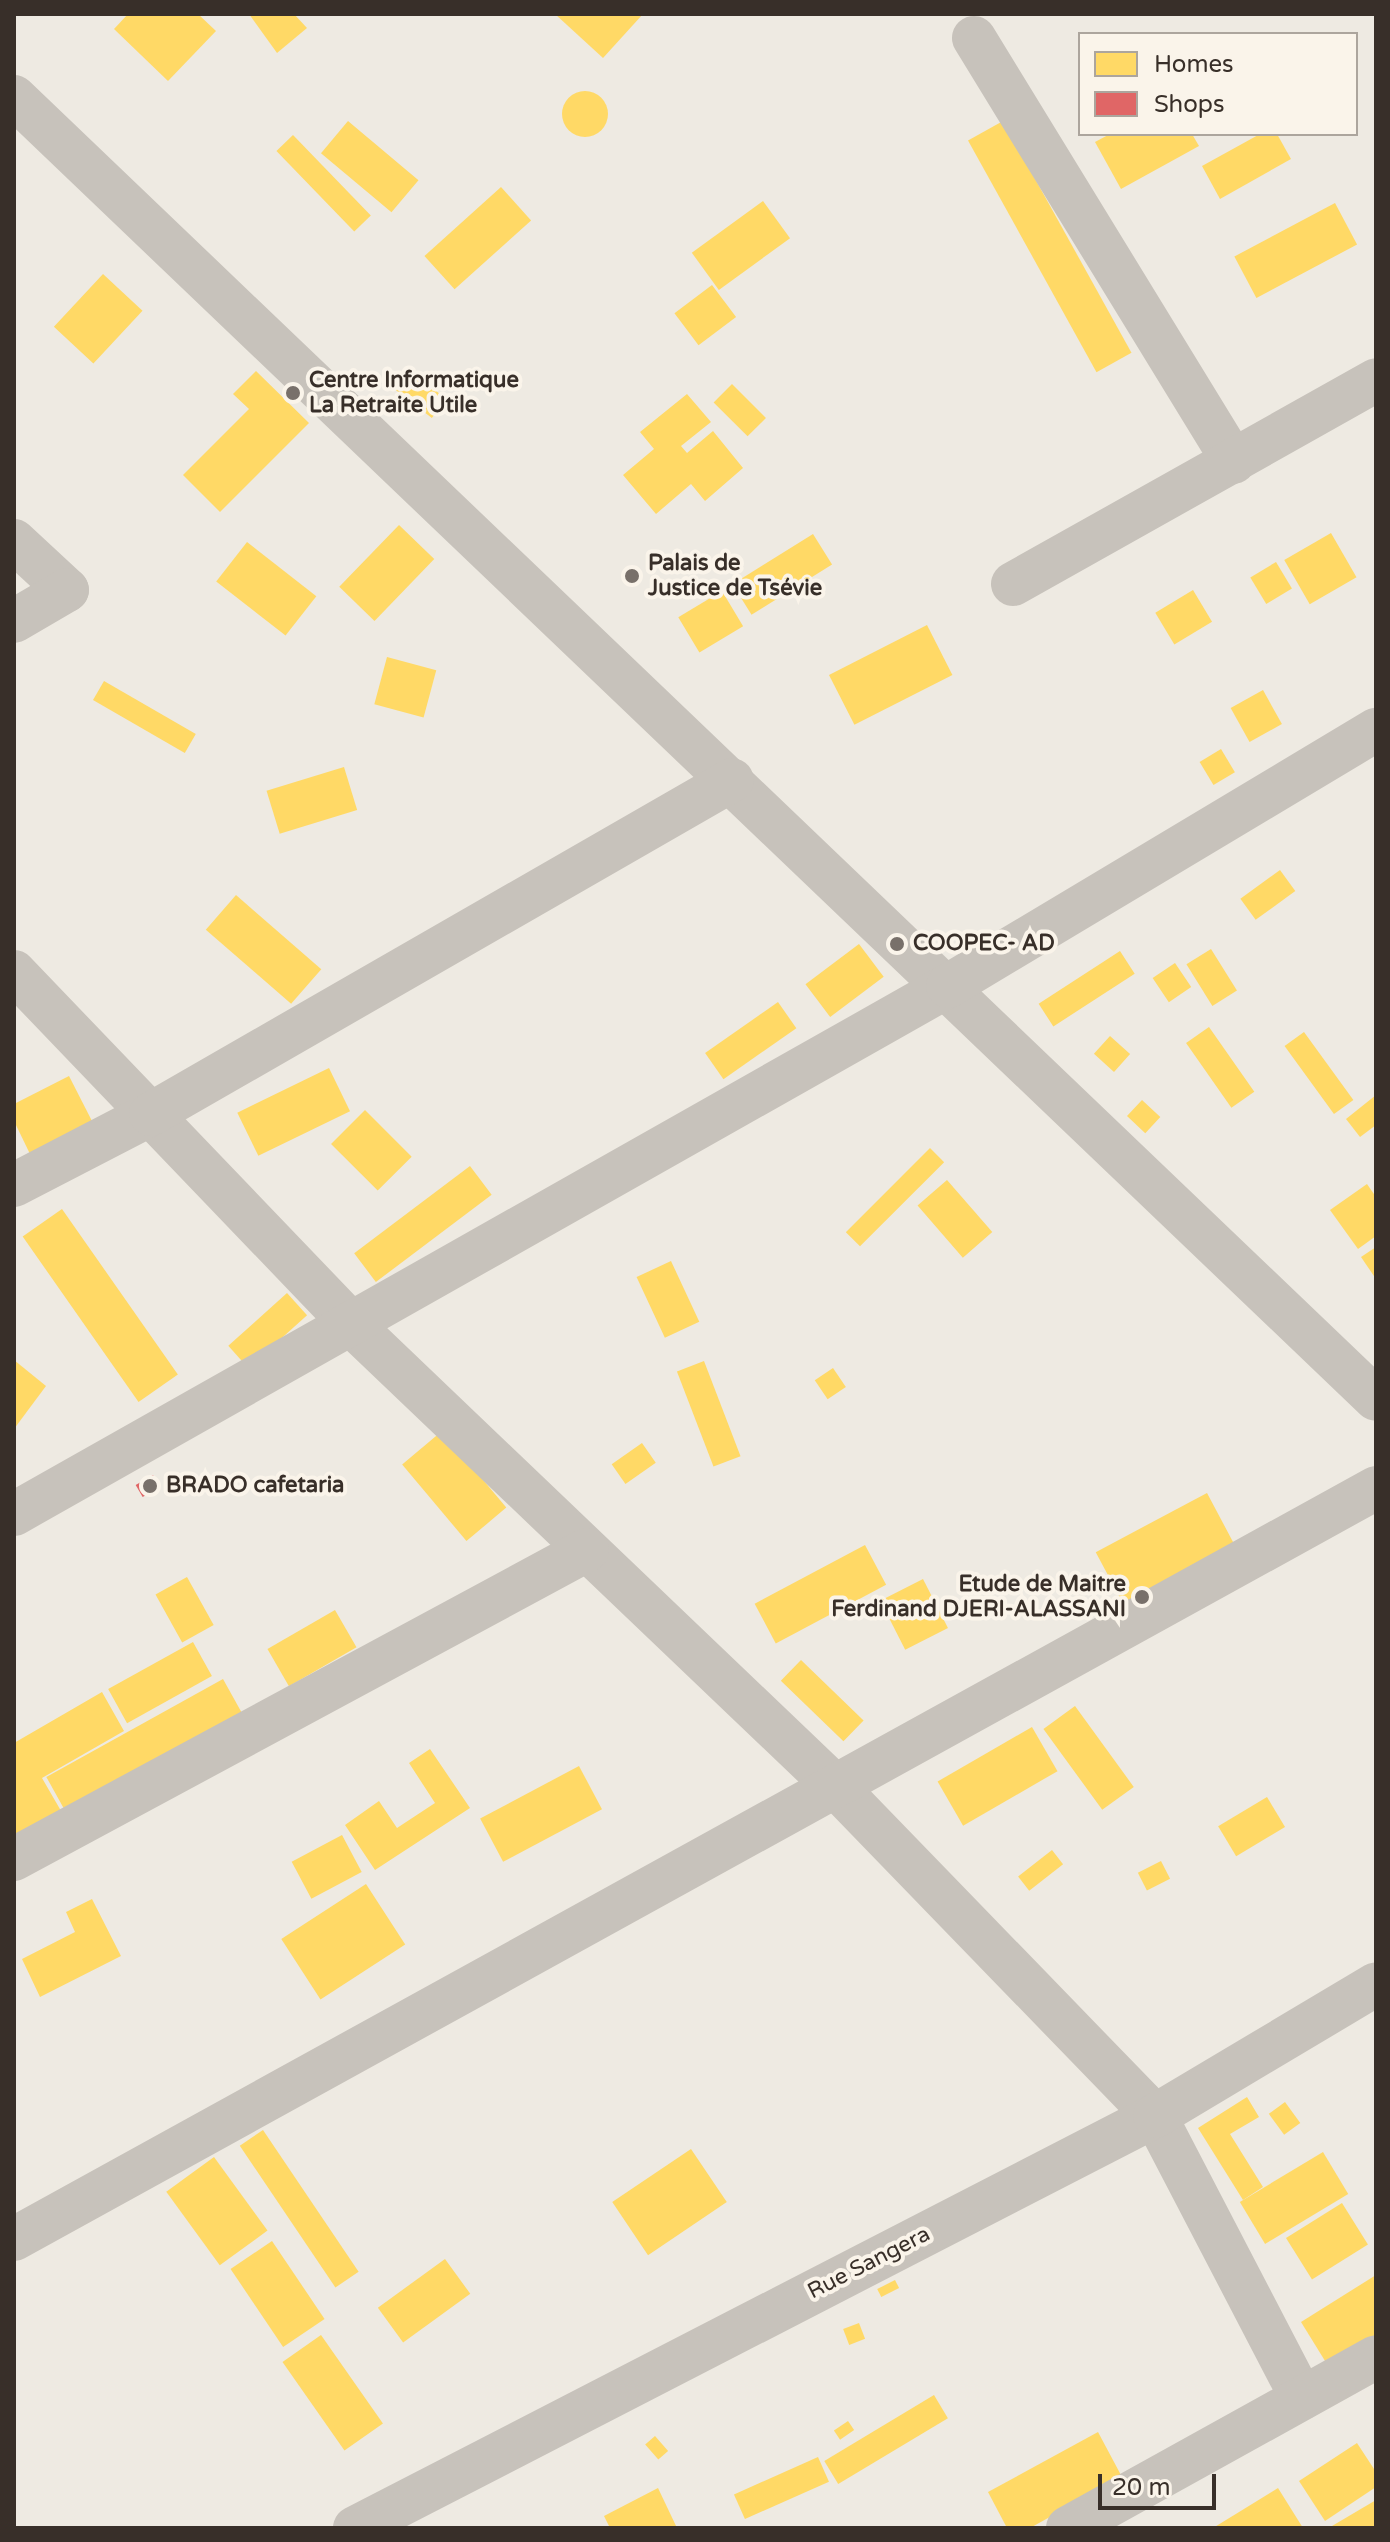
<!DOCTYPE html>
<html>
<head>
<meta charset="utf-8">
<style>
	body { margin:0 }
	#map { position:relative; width:1390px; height:2542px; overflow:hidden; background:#eeeae2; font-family:"Varela Round",sans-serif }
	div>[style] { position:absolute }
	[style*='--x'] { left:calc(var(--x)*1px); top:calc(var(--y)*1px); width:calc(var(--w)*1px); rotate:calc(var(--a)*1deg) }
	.homes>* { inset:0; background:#ffd966; transform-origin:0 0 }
	.round { border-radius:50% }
	.shops>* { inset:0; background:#e06666; transform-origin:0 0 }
	.street>* { height:44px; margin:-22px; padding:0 22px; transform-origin:22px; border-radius:22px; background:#c7c2bb }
	.dots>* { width:22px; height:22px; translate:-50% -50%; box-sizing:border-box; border:4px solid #faf4ea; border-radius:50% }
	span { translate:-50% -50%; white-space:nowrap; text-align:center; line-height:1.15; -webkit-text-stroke:8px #faf4ea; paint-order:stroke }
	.poi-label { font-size:22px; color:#382f29; font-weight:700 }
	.left { translate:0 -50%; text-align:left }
	.right { translate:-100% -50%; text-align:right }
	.street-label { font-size:22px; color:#382f29 }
	.frame { position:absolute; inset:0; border:16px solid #382f29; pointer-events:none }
	.legend { position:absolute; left:1078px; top:32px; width:280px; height:104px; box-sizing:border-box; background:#faf4ea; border:2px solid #aca59d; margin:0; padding:10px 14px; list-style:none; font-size:24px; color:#382f29 }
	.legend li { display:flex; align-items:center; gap:16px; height:40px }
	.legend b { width:40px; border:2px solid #aca59d }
	.scale { position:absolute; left:1098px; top:2474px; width:118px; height:36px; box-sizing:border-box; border:4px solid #382f29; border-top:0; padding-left:10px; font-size:24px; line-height:28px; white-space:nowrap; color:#382f29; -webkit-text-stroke:6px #faf4ea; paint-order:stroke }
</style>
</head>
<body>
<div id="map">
	<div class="homes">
		<i style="clip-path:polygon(128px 14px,198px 14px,216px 31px,168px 81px,114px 29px)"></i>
		<i style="clip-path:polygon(249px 14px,294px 14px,307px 28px,277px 53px)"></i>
		<i style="clip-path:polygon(555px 14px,643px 14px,603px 58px)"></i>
		<i class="round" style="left:562px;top:91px;width:46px;height:46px"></i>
		<i style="left:348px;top:121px;width:92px;height:42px;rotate:40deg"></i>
		<i style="left:1003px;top:121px;width:265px;height:40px;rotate:61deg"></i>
		<i style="clip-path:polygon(1110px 134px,1192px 134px,1199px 146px,1121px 189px,1095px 142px)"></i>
		<i style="clip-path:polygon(1260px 134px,1277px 134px,1291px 159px,1220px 199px,1202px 166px)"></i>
		<i style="left:293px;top:135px;width:112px;height:23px;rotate:46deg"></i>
		<i style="left:501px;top:187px;width:45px;height:103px;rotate:48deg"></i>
		<i style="left:763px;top:201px;width:46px;height:88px;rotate:54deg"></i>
		<i style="left:1335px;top:203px;width:47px;height:114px;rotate:62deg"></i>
		<i style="left:103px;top:274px;width:54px;height:72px;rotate:43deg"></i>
		<i style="left:712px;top:285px;width:40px;height:47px;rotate:53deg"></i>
		<i style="left:408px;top:369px;width:49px;height:24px;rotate:38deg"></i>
		<i style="clip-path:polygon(256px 371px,309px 423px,220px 512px,183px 475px,249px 409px,233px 394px)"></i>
		<i style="left:732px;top:384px;width:48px;height:26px;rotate:45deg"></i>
		<i style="clip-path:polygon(687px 394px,711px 422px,681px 446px,687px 453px,713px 431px,743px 468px,705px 501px,691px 484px,656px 514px,623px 475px,654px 449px,640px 432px)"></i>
		<i style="left:399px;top:525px;width:49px;height:86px;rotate:44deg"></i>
		<i style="left:1331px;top:533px;width:51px;height:54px;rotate:60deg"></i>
		<i style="left:813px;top:534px;width:36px;height:95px;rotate:58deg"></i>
		<i style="left:247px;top:542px;width:88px;height:50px;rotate:38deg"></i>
		<i style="left:1276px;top:562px;width:31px;height:30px;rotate:59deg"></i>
		<i style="left:1193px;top:590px;width:37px;height:44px;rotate:59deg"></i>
		<i style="left:722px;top:591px;width:41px;height:51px;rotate:59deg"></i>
		<i style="left:927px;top:625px;width:56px;height:110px;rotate:63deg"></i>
		<i style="left:387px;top:657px;width:51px;height:49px;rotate:15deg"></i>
		<i style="left:104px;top:681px;width:106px;height:22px;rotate:30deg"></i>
		<i style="left:1263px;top:690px;width:39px;height:37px;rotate:61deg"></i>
		<i style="left:1221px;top:749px;width:27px;height:25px;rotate:59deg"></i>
		<i style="left:344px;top:767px;width:45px;height:81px;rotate:73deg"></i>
		<i style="left:1280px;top:870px;width:26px;height:49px;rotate:54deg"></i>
		<i style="left:236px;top:895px;width:113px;height:46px;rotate:41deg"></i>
		<i style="left:859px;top:944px;width:41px;height:67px;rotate:53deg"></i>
		<i style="left:1211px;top:949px;width:49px;height:29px;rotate:58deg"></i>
		<i style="left:1120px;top:951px;width:27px;height:97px;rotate:57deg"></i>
		<i style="left:1175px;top:963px;width:29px;height:27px;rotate:56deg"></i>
		<i style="left:778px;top:1002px;width:32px;height:89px;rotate:55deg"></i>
		<i style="left:1209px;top:1027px;width:79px;height:28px;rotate:55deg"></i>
		<i style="left:1304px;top:1032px;width:84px;height:24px;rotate:54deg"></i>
		<i style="left:1110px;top:1036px;width:27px;height:24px;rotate:42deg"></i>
		<i style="left:329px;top:1068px;width:48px;height:102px;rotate:64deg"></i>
		<i style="clip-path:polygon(69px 1076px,93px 1123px,30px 1154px,14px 1121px,14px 1104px)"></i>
		<i style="clip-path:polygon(1376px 1095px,1376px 1125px,1360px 1137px,1346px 1119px)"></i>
		<i style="left:1142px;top:1100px;width:25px;height:22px;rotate:43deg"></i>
		<i style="left:365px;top:1110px;width:66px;height:48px;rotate:45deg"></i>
		<i style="left:930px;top:1148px;width:20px;height:119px;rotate:45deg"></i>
		<i style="left:470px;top:1166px;width:36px;height:145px;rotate:53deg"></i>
		<i style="left:947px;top:1180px;width:69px;height:39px;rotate:49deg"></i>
		<i style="clip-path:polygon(1367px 1184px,1376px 1197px,1376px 1236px,1358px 1249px,1330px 1210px)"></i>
		<i style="left:62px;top:1209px;width:202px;height:48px;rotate:55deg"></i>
		<i style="clip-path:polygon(1376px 1247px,1376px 1279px,1361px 1257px)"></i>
		<i style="left:671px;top:1261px;width:67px;height:38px;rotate:65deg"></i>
		<i style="left:287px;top:1293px;width:30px;height:79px;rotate:48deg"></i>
		<i style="clip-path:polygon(14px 1360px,46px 1386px,14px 1429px)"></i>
		<i style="left:704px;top:1361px;width:102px;height:29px;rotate:69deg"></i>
		<i style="left:833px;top:1368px;width:23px;height:22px;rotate:56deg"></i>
		<i style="left:442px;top:1431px;width:100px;height:52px;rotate:50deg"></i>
		<i style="left:642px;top:1443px;width:24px;height:37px;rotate:55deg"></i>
		<i style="left:1207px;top:1493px;width:58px;height:126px;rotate:62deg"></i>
		<i style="left:865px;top:1545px;width:45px;height:125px;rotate:62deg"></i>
		<i style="left:187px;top:1577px;width:55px;height:36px;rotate:61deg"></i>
		<i style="left:923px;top:1579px;width:55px;height:48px;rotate:63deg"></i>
		<i style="left:335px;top:1610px;width:43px;height:78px;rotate:60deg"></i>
		<i style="left:193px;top:1642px;width:39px;height:97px;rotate:61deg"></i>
		<i style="left:801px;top:1660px;width:87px;height:29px;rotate:44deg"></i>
		<i style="left:223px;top:1679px;width:45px;height:202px;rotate:61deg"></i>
		<i style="clip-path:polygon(102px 1692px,124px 1731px,42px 1778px,68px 1823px,14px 1854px,14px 1743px)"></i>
		<i style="left:1075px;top:1706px;width:100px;height:39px;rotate:54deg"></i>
		<i style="left:1032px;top:1727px;width:51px;height:109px;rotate:60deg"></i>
		<i style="clip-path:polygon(430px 1749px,470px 1808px,375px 1870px,345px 1825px,379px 1801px,397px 1828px,435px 1803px,409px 1763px)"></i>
		<i style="left:579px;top:1766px;width:49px;height:112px;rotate:62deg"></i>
		<i style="left:1267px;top:1797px;width:35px;height:57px;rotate:59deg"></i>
		<i style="left:342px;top:1835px;width:42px;height:57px;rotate:62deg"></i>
		<i style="left:1052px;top:1850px;width:18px;height:43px;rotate:52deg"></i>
		<i style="left:1161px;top:1861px;width:20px;height:26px;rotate:63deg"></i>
		<i style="left:366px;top:1884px;width:72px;height:101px;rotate:57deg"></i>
		<i style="clip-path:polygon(92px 1899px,121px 1956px,40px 1997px,22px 1959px,75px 1932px,66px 1912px)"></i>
		<i style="clip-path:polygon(1247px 2097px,1259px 2117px,1230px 2134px,1263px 2187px,1243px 2200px,1198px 2128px)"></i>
		<i style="left:1285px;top:2102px;width:26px;height:20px;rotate:54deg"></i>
		<i style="left:263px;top:2130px;width:171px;height:28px;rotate:56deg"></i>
		<i style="left:691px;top:2149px;width:64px;height:95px;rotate:56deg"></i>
		<i style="left:1323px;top:2152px;width:49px;height:97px;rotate:59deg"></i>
		<i style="left:214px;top:2157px;width:91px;height:59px;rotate:54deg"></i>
		<i style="left:1342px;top:2203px;width:49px;height:66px;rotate:58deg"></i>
		<i style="left:272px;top:2241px;width:94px;height:50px;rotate:56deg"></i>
		<i style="left:445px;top:2259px;width:43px;height:83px;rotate:54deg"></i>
		<i style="clip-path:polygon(1376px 2275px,1376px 2340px,1330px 2369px,1301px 2322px)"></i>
		<i style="left:895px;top:2280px;width:9px;height:20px;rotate:63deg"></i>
		<i style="left:859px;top:2323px;width:17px;height:17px;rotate:69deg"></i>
		<i style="left:321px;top:2335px;width:108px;height:47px;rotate:55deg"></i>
		<i style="left:934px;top:2395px;width:27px;height:128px;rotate:59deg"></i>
		<i style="left:848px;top:2421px;width:11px;height:17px;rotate:56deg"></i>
		<i style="clip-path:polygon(1098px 2432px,1122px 2477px,1030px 2528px,1007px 2528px,988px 2492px)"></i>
		<i style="left:655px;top:2436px;width:20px;height:13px;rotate:49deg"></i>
		<i style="clip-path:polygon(1357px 2443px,1376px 2472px,1376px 2487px,1325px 2521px,1299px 2481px)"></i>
		<i style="left:818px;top:2457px;width:27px;height:92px;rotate:66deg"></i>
		<i style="clip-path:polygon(658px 2488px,677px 2528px,610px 2528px,604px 2516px)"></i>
		<i style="clip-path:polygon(1278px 2488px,1303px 2528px,1213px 2528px)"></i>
		<i style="clip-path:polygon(1376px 2500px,1376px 2528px,1333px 2528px,1332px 2526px)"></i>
	</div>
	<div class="shops">
		<i style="left:153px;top:1475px;width:14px;height:20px;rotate:60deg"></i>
	</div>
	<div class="street">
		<i style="--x:974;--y:38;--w:497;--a:58.5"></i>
		<i style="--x:14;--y:97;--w:1884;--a:43.71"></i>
		<i style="--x:14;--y:541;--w:72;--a:42.8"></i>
		<i style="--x:67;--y:590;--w:61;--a:149.7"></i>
		<i style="--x:1013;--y:584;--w:416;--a:-29.3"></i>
		<i style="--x:14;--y:972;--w:489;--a:46.2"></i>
		<i style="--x:352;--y:1325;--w:671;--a:43.67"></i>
		<i style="--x:837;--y:1788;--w:457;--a:45.9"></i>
		<i style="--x:1155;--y:2116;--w:318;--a:62.5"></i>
		<i style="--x:14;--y:1185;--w:154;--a:-27.4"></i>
		<i style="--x:151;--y:1114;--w:670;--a:-29.89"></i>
		<i style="--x:14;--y:1514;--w:1073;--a:-29.48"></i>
		<i style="--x:948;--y:986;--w:499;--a:-30.9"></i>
		<i style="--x:14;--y:1859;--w:651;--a:-28.34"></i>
		<i style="--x:14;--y:2239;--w:1555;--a:-28.87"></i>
		<i style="--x:355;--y:2528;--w:900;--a:-27.25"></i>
		<i style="--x:1155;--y:2116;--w:257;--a:-30.8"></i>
		<i style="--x:1068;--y:2528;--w:352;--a:-29"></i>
	</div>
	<div class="dots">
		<i style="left:293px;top:393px;background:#78706a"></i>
		<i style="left:632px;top:576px;background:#78706a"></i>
		<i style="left:897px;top:944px;background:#78706a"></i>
		<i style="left:150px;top:1486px;background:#78706a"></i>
		<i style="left:1142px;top:1597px;background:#78706a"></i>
	</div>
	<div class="poi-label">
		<span class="left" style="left:309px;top:393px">Centre Informatique<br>La Retraite Utile</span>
		<span class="left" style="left:648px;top:576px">Palais de<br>Justice de Tsévie</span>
		<span class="left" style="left:913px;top:944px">COOPEC- AD</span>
		<span class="left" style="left:166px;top:1486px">BRADO cafetaria</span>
		<span class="right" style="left:1126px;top:1597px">Etude de Maitre<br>Ferdinand DJERI-ALASSANI</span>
	</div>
	<div class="street-label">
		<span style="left:869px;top:2263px;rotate:-27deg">Rue Sangera</span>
	</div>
	<div class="frame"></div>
	<ul class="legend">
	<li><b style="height:22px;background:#ffd966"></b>Homes</li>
	<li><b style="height:22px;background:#e06666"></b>Shops</li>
	</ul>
	<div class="scale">20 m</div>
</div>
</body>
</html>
